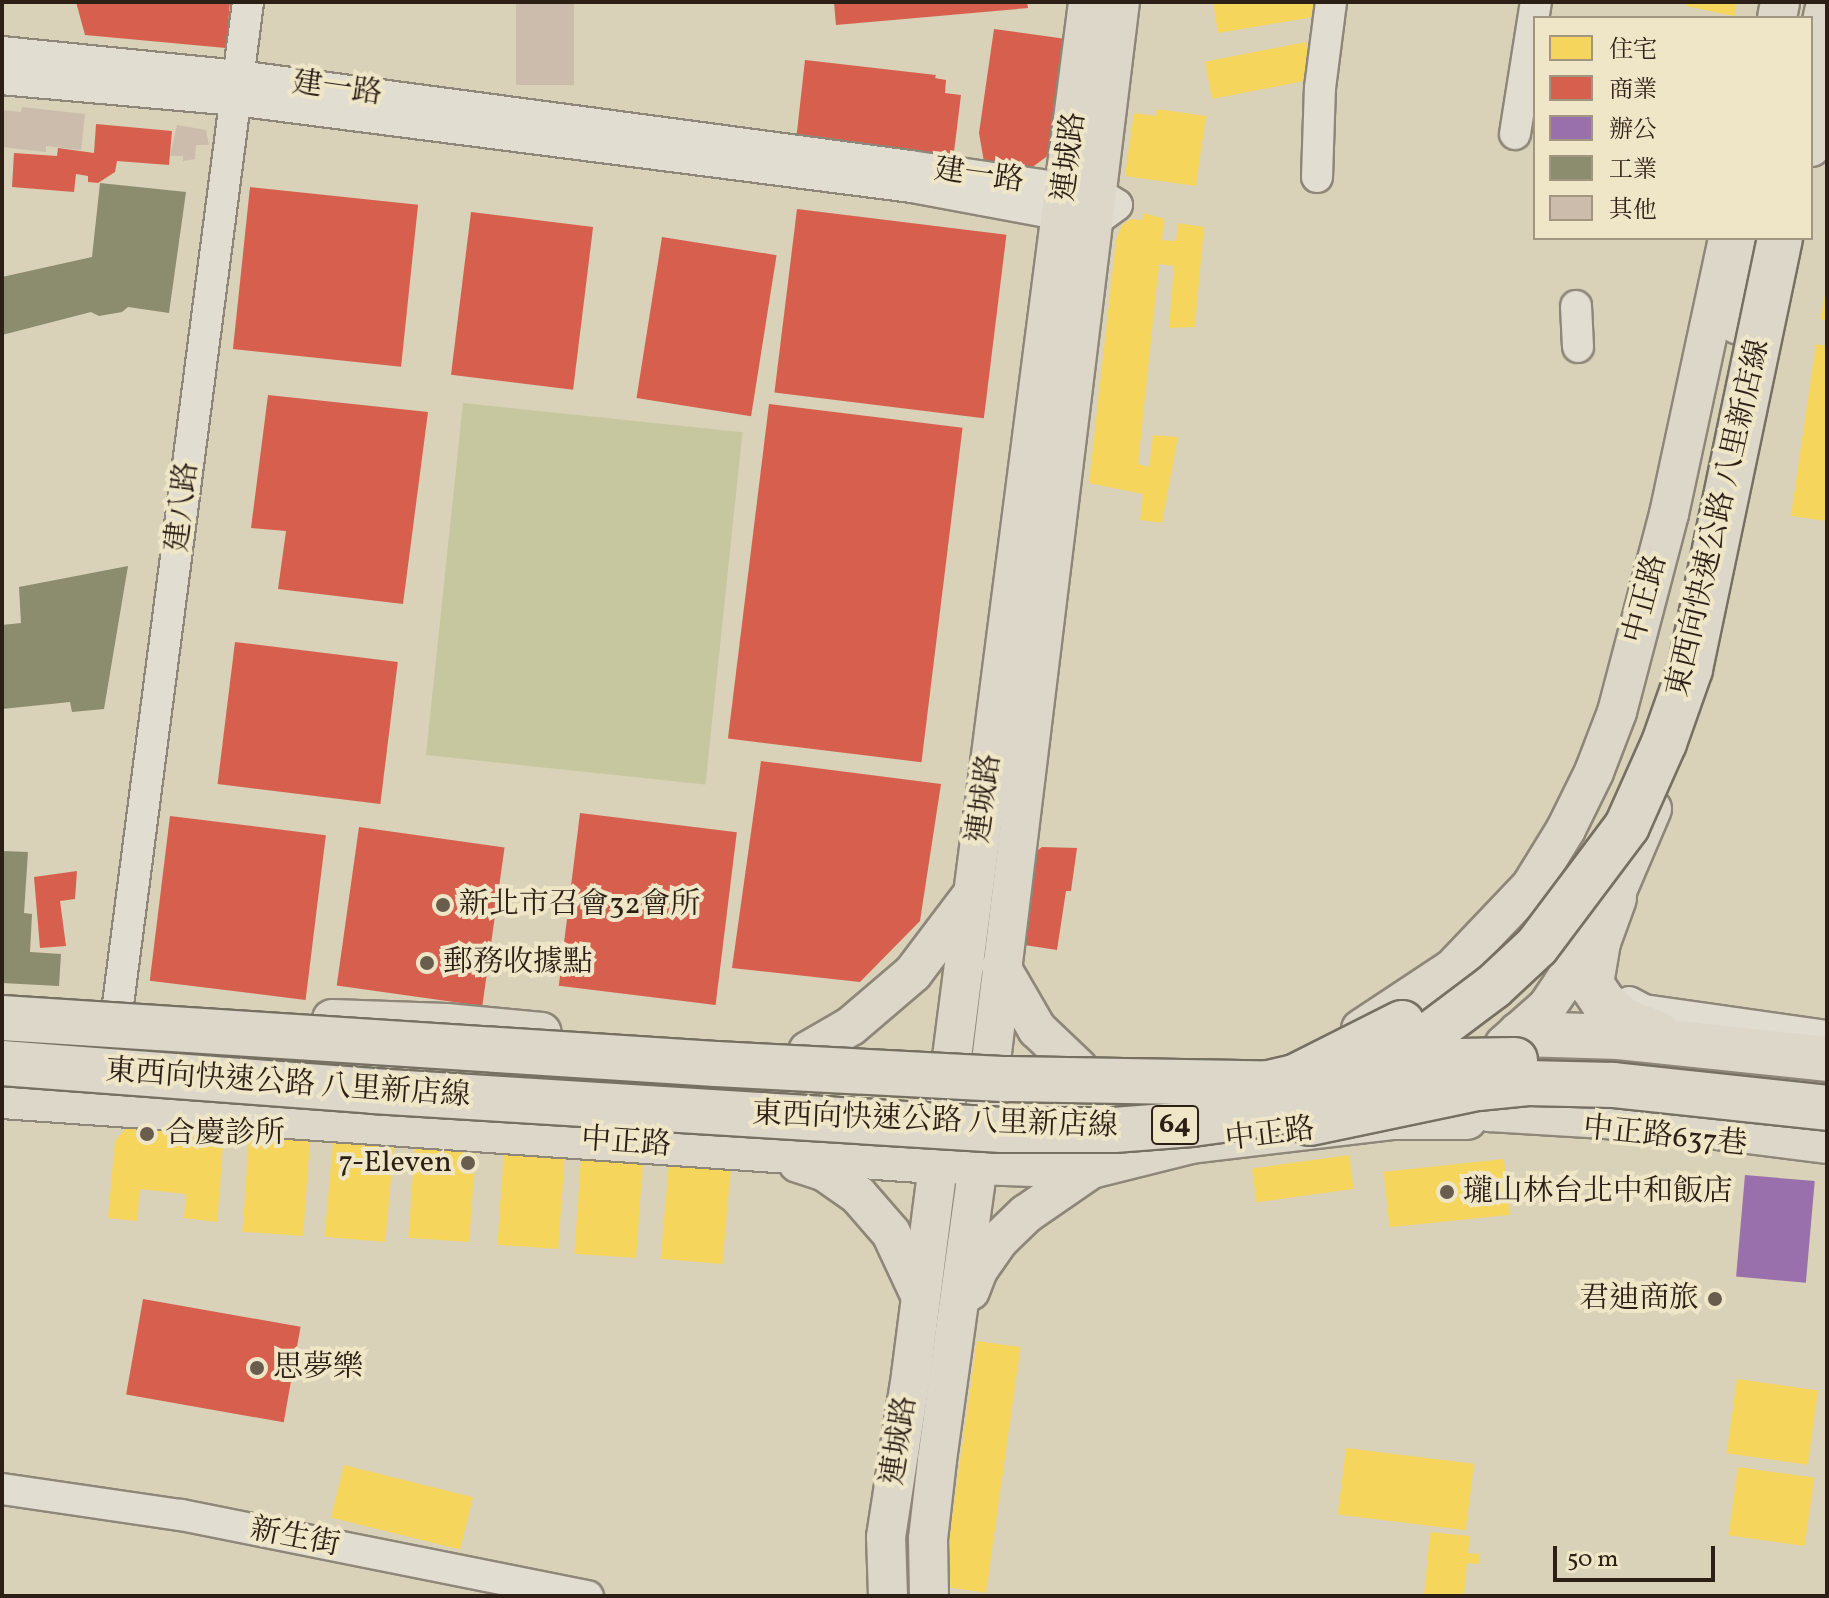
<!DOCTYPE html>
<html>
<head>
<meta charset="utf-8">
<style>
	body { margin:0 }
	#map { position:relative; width:1829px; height:1598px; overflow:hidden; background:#d9d1b8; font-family:Vollkorn,"Noto Serif TC",serif }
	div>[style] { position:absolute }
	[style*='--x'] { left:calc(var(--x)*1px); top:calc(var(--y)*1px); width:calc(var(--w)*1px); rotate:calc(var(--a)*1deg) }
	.green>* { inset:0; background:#c6c79e; transform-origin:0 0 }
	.homes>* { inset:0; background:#f6d55c; transform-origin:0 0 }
	.shops>* { inset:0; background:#d6604d; transform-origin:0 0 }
	.offices>* { inset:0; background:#9970ab; transform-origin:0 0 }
	.industry>* { inset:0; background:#8c8c6e }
	.building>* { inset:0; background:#cbbcac; transform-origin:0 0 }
	.roads { filter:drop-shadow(2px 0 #8e8779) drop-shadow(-2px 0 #8e8779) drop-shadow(0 2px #8e8779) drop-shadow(0 -2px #8e8779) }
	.minor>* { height:30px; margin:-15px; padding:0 15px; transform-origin:15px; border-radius:15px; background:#e1ddd1 }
	.major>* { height:38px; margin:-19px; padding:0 19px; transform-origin:19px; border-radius:19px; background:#dcd7c9 }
	.highway>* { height:44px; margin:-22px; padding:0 22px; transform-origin:22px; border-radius:22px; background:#dcd7c9 }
	.bridges { filter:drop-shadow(2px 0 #767062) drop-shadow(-2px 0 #767062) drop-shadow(0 2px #767062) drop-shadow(0 -2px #767062) }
	.highway-bridge>* { height:44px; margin:-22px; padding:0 22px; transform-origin:22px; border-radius:22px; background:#dcd7c9 }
	.dots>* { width:22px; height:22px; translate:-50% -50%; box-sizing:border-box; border:4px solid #efe6c8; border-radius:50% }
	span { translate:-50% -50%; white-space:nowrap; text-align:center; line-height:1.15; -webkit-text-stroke:8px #efe6c8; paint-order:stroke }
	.shield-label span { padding:2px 6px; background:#efe6c8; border:2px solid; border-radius:6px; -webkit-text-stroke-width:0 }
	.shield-label { font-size:28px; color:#2c1f15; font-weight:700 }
	.street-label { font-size:30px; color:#2c1f15 }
	.poi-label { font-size:30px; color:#2c1f15 }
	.left { translate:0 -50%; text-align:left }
	.right { translate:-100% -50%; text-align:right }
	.frame { position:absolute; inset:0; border:4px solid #2c1f15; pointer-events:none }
	.legend { position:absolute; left:1533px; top:16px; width:280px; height:224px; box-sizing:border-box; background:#efe6c8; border:2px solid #a19680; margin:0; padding:10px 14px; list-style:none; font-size:24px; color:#2c1f15 }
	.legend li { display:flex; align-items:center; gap:16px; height:40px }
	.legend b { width:40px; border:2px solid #a19680 }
	.scale { position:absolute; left:1553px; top:1546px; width:162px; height:36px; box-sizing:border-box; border:4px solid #2c1f15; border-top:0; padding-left:10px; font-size:24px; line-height:28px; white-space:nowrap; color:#2c1f15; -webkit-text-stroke:6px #efe6c8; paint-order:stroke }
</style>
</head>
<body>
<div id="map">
	<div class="green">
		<i style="left:463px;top:403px;width:281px;height:354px;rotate:6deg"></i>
	</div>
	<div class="homes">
		<i style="clip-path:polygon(1213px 2px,1317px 2px,1320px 16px,1218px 33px)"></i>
		<i style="clip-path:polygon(1687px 2px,1737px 2px,1734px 16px,1686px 6px)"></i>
		<i style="left:1306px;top:42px;width:38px;height:103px;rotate:79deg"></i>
		<i style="clip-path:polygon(1157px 109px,1206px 116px,1196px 186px,1125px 176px,1134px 113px,1156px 116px)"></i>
		<i style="clip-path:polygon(1144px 213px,1164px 219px,1162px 240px,1176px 241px,1178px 223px,1204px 227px,1195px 327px,1169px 328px,1174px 266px,1159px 264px,1138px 464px,1149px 467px,1153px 435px,1178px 437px,1162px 523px,1140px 520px,1143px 494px,1089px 483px,1116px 240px,1122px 225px,1131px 219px,1142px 220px)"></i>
		<i style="clip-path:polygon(1826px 290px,1827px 290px,1827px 320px,1820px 319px)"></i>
		<i style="clip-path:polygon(1816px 344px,1827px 346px,1827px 521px,1791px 516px)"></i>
		<i style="clip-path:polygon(127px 1127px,224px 1133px,217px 1222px,184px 1218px,186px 1194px,140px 1189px,137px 1221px,108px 1218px,115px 1141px)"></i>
		<i style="left:249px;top:1137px;width:61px;height:95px;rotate:4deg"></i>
		<i style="left:333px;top:1141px;width:61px;height:96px;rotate:5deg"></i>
		<i style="left:415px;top:1143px;width:61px;height:95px;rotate:4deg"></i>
		<i style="left:504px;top:1150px;width:61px;height:95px;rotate:4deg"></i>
		<i style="left:1349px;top:1155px;width:34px;height:98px;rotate:82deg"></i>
		<i style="left:581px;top:1158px;width:62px;height:96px;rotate:4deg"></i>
		<i style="left:1504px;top:1159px;width:56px;height:121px;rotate:84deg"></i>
		<i style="left:669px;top:1163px;width:62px;height:96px;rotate:5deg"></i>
		<i style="left:977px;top:1341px;width:44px;height:248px;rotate:8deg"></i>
		<i style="left:1737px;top:1379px;width:82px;height:75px;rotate:8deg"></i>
		<i style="left:1346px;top:1448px;width:129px;height:67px;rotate:7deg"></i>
		<i style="left:344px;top:1465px;width:133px;height:54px;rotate:14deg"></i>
		<i style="left:1738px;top:1467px;width:77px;height:69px;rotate:8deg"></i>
		<i style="clip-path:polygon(1430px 1532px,1470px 1536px,1468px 1553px,1479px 1554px,1479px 1564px,1467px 1563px,1464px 1596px,1424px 1596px)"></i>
	</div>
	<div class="shops">
		<i style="clip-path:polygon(76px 2px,230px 2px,226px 48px,85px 35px)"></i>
		<i style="clip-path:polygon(834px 2px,1027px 2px,1028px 8px,836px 25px)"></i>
		<i style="clip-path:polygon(994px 29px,1066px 39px,1053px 152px,1031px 168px,984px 162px,979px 133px)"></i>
		<i style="clip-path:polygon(805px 60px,936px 75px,935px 78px,946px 80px,945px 93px,961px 95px,953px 160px,796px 141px)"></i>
		<i style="clip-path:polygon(96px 124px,172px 131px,169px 165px,117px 161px,115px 172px,98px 183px,88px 182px,88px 176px,76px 174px,74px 192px,12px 187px,14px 153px,57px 156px,58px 148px,94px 153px)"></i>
		<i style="left:250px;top:187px;width:169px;height:163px;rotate:6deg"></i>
		<i style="left:797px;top:209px;width:211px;height:185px;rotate:7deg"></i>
		<i style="left:471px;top:212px;width:123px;height:164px;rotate:7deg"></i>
		<i style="left:662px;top:237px;width:116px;height:163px;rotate:9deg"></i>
		<i style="clip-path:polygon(268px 395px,428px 412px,403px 604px,278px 589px,286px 531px,251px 528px)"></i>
		<i style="left:769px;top:404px;width:195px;height:337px;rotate:7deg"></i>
		<i style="left:235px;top:642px;width:164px;height:143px;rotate:7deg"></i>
		<i style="clip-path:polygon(761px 761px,941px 784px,920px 921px,860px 982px,732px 968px)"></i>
		<i style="left:580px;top:813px;width:158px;height:174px;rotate:7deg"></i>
		<i style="left:170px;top:816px;width:157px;height:166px;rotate:7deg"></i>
		<i style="left:359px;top:827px;width:147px;height:160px;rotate:8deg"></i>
		<i style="clip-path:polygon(1042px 847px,1077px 848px,1071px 891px,1066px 891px,1057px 950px,1018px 944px,1033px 854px)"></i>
		<i style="clip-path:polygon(77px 871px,75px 899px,60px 901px,66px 946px,40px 948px,34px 877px)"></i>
		<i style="left:143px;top:1299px;width:160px;height:97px;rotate:10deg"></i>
	</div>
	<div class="offices">
		<i style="left:1745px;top:1175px;width:70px;height:102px;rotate:5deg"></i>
	</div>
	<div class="industry">
		<i style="clip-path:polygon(100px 183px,186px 192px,169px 313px,128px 307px,122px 312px,99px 316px,91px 312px,2px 335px,2px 277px,92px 257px)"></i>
		<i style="clip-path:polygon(128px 566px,104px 709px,72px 712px,70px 702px,2px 709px,2px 625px,21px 623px,19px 587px)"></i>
		<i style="clip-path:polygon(2px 851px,28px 852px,24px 913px,32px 914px,30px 952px,61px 954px,59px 986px,2px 983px)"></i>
	</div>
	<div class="building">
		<i style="left:516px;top:2px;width:58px;height:83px"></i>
		<i style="clip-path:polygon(22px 107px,85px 114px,81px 150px,46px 146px,46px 152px,2px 147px,2px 110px,21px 112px)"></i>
		<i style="clip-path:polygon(177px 125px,206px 130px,209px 145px,196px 145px,195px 159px,183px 161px,183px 156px,170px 156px)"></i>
	</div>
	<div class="roads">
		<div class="minor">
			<i style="--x:2;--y:52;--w:237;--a:5.8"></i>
			<i style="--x:238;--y:76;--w:678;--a:7.63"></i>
			<i style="--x:910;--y:166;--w:190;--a:8.2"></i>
			<i style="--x:1098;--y:193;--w:22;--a:32"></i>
			<i style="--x:1117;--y:205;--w:27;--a:144"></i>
			<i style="--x:1095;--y:221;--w:186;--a:-169.5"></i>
			<i style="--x:912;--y:187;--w:682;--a:-172.67"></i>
			<i style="--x:236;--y:100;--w:235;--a:-174.9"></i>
			<i style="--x:1515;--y:134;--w:134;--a:-81"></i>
			<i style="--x:1317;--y:177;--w:89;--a:-88.1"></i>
			<i style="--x:1320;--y:88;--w:87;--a:-82.7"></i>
			<i style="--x:1576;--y:306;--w:41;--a:87.2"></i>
			<i style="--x:1629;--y:1002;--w:17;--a:28"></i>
			<i style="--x:1644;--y:1010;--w:185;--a:8.1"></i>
			<i style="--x:117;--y:1012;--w:1018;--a:-82.61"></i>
			<i style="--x:2;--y:1489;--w:181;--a:8.3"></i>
			<i style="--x:181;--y:1515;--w:415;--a:11.3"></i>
		</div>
		<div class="major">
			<i style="--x:1777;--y:18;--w:16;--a:-79"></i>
			<i style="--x:1811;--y:147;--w:77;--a:-78"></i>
			<i style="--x:1001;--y:967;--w:72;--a:59.9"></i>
			<i style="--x:1037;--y:1029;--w:57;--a:43.6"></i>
			<i style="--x:332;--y:1019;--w:114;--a:2"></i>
			<i style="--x:446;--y:1023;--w:96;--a:5.4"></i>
			<i style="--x:1361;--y:1029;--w:110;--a:-33.5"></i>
			<i style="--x:1453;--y:968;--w:113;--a:-46.4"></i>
			<i style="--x:1531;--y:886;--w:67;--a:-58.4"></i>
			<i style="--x:1566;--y:829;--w:64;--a:-63.8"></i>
			<i style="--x:1594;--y:772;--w:64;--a:-69"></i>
			<i style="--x:1617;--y:712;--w:205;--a:-75.3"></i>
			<i style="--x:1669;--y:514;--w:282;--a:-77.9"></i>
			<i style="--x:1504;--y:1045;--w:57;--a:-41.5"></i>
			<i style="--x:1547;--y:1007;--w:27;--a:-56"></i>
			<i style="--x:1562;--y:985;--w:101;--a:-59.1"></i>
			<i style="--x:1614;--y:898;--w:97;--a:-66.9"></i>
			<i style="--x:808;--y:1051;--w:50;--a:-30.2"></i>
			<i style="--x:851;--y:1026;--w:82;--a:-40.5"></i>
			<i style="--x:913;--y:973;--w:93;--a:-52.9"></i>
			<i style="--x:2;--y:1099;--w:919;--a:3.99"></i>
			<i style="--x:919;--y:1163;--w:172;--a:2"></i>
			<i style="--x:1091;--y:1169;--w:103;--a:-14"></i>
			<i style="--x:1191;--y:1144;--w:202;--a:-6.8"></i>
			<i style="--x:1392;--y:1120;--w:75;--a:0"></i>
			<i style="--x:798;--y:1163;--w:28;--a:18"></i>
			<i style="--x:825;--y:1172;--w:40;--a:34.9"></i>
			<i style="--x:858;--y:1195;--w:50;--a:49"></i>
			<i style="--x:891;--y:1233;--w:68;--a:64.9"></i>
			<i style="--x:970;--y:1291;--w:22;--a:-69"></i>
			<i style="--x:978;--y:1270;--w:38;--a:-55"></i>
			<i style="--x:1000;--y:1239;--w:36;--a:-44"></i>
			<i style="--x:1026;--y:1214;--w:79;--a:-34.7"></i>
			<i style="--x:888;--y:1596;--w:59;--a:-91.9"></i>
			<i style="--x:886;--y:1537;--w:164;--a:-81.2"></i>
			<i style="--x:911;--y:1375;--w:1384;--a:-82.65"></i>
			<i style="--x:929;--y:1596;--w:57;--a:-91"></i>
			<i style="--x:928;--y:1539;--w:80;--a:-83.5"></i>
			<i style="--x:937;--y:1460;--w:328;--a:-82.1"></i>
			<i style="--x:982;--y:1135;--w:1141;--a:-83.06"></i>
		</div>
		<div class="highway">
			<i style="--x:1811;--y:89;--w:79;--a:-78.3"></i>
			<i style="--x:1739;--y:322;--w:86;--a:-78.6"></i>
			<i style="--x:1614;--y:898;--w:47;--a:110"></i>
			<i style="--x:1598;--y:942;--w:43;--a:99.5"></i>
			<i style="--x:1591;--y:984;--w:22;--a:56"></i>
			<i style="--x:1603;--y:1002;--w:27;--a:42"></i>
			<i style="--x:1623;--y:1020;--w:38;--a:22"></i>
			<i style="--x:1520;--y:1034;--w:99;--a:1.7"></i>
			<i style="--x:1619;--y:1037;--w:209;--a:6"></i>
			<i style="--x:1454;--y:1080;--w:27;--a:51"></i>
			<i style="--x:1471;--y:1101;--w:21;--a:23"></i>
			<i style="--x:1490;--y:1109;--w:164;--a:3.5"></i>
			<i style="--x:1654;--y:1119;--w:174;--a:7.2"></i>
		</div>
	</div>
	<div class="bridges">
		<div class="highway-bridge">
			<i style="--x:2;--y:1018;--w:715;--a:3.69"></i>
			<i style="--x:716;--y:1064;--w:291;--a:3"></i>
			<i style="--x:1007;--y:1079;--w:279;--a:1"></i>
			<i style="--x:2;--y:1063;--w:372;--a:4.3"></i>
			<i style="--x:373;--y:1091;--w:630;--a:3.55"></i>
			<i style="--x:1002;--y:1130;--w:112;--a:0"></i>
			<i style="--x:1114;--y:1130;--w:78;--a:-4.4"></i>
			<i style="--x:1192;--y:1124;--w:82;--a:-7.7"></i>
			<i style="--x:1273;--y:1113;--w:69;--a:-17.7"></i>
			<i style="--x:1339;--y:1092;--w:82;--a:-31"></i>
			<i style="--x:1409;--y:1050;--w:105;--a:-36.9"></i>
			<i style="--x:1493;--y:987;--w:60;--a:-43"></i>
			<i style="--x:1537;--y:946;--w:150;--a:-53.1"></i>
			<i style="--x:1627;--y:826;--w:91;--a:-66"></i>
			<i style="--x:1664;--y:743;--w:78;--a:-70.6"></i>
			<i style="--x:1690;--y:669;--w:440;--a:-78.2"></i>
			<i style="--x:1384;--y:1067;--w:24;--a:-12"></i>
			<i style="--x:1407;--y:1062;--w:108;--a:-1.1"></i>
			<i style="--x:1256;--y:1086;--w:40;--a:-13"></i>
			<i style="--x:1295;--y:1077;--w:120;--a:-26.8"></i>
			<i style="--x:1310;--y:1123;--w:172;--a:-11.8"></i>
			<i style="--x:1478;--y:1088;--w:50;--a:-5.7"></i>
			<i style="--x:1528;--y:1083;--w:85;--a:1.3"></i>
			<i style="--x:1613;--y:1085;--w:215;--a:6.1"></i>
		</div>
	</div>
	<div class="dots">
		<i style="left:443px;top:905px;background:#695d4e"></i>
		<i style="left:427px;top:963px;background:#695d4e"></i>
		<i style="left:147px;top:1134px;background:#695d4e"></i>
		<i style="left:468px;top:1163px;background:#695d4e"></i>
		<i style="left:1447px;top:1192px;background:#695d4e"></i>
		<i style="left:1715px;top:1299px;background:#695d4e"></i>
		<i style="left:257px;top:1368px;background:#695d4e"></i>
	</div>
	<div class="shield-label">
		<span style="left:1175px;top:1125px">64</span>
	</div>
	<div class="street-label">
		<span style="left:337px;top:89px;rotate:8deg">建一路</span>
		<span style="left:1070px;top:157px;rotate:-83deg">連城路</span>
		<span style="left:979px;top:176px;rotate:8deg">建一路</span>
		<span style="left:183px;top:507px;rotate:-83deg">建八路</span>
		<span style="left:1719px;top:518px;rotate:-77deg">東西向快速公路 八里新店線</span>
		<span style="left:1646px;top:599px;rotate:-75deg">中正路</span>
		<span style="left:985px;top:799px;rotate:-82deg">連城路</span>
		<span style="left:288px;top:1084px;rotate:4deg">東西向快速公路 八里新店線</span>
		<span style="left:935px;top:1121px;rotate:2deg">東西向快速公路 八里新店線</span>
		<span style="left:1270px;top:1135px;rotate:-7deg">中正路</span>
		<span style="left:1665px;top:1137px;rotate:6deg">中正路637巷</span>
		<span style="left:626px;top:1143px;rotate:4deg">中正路</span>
		<span style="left:900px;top:1441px;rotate:-81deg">連城路</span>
		<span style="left:295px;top:1538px;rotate:11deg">新生街</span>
	</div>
	<div class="poi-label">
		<span class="left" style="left:459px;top:905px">新北市召會32會所</span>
		<span class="left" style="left:443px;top:963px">郵務收據點</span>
		<span class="left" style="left:165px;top:1134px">合慶診所</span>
		<span class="right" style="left:452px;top:1163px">7-Eleven</span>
		<span class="left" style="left:1463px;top:1192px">瓏山林台北中和飯店</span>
		<span class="right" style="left:1699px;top:1299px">君迪商旅</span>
		<span class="left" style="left:273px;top:1368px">思夢樂</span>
	</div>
	<div class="frame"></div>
	<ul class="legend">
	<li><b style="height:22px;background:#f6d55c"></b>住宅</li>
	<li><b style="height:22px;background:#d6604d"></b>商業</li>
	<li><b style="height:22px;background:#9970ab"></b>辦公</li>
	<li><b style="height:22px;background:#8c8c6e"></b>工業</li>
	<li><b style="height:22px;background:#cbbcac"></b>其他</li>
	</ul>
	<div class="scale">50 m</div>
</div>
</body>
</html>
